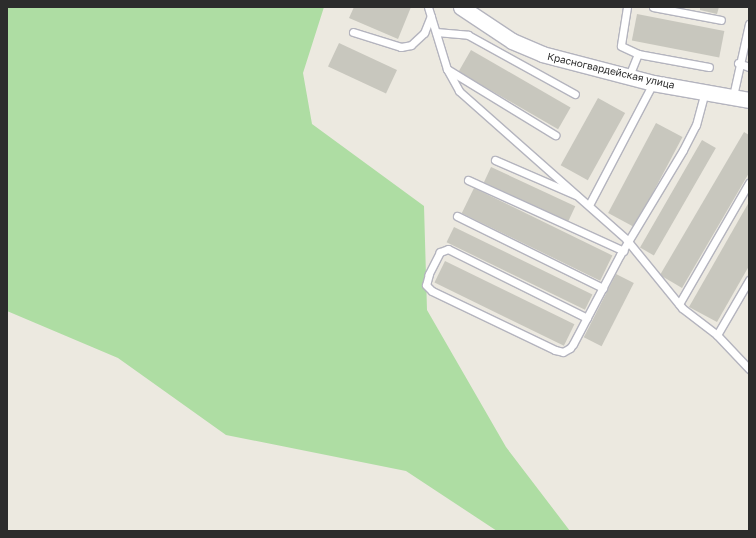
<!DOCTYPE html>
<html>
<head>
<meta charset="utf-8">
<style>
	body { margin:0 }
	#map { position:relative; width:756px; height:538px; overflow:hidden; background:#ece9e0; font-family:"Golos Text",sans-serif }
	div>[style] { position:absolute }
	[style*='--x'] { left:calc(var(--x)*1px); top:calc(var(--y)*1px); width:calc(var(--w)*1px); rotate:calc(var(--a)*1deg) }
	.green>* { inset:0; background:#aedda3 }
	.building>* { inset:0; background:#c8c7be; transform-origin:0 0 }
	.roads { filter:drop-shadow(1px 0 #b4b4be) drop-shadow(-1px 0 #b4b4be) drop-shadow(0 1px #b4b4be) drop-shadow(0 -1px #b4b4be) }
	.service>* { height:7px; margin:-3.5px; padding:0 3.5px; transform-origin:3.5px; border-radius:3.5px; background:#fff }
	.minor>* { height:15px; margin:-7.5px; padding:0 7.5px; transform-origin:7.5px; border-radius:7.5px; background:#fff }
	span { translate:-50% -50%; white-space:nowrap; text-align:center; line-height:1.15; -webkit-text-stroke:3.5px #fff; paint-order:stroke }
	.street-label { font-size:10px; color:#2c2c2c }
	.frame { position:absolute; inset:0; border:8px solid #2c2c2c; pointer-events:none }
</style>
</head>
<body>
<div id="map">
	<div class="green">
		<i style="clip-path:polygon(7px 7px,324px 7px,303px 73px,312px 124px,424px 206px,427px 310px,506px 447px,570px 531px,497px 531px,406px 471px,226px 435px,118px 358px,7px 311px)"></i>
	</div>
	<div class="building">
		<i style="clip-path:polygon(354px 7px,411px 7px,398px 39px,349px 18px)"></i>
		<i style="clip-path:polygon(700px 7px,719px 7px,717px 14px,700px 10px)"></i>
		<i style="left:637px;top:14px;width:89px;height:27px;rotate:11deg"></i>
		<i style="left:339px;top:43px;width:64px;height:26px;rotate:25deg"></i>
		<i style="left:471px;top:50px;width:115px;height:25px;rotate:30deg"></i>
		<i style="left:598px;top:98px;width:31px;height:77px;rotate:29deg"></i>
		<i style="left:656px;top:123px;width:30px;height:102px;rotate:28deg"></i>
		<i style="clip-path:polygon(744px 132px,749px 135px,749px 173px,682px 288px,660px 275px)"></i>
		<i style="left:702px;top:140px;width:16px;height:124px;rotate:30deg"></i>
		<i style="left:491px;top:167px;width:93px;height:17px;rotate:25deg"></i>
		<i style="left:474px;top:188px;width:154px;height:28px;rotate:26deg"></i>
		<i style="clip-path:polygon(749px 202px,749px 266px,717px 322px,689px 307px)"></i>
		<i style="left:454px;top:227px;width:154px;height:17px;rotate:26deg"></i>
		<i style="left:445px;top:261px;width:144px;height:24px;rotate:26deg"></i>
		<i style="left:616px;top:274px;width:20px;height:71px;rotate:27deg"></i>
	</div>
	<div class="roads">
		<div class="service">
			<i style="--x:428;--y:7;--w:65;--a:73"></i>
			<i style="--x:447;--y:69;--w:25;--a:61"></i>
			<i style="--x:459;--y:91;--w:223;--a:41.5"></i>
			<i style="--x:626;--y:239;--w:89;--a:50.9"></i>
			<i style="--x:682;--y:308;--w:44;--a:37.6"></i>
			<i style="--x:717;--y:335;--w:47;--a:46.7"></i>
			<i style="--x:627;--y:7;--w:39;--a:99"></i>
			<i style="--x:621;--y:46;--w:19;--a:25"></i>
			<i style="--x:653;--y:7;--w:69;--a:10.8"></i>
			<i style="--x:353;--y:32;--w:50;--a:17.4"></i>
			<i style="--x:401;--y:47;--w:10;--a:-11"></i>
			<i style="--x:411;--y:45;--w:18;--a:-43"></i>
			<i style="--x:424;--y:33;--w:18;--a:-68"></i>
			<i style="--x:436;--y:32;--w:32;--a:5"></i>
			<i style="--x:468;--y:35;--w:122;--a:28.9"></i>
			<i style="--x:738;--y:63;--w:12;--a:20"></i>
			<i style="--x:447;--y:69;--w:127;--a:31.4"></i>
			<i style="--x:629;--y:76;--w:24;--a:-68"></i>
			<i style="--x:638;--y:54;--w:72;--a:10.4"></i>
			<i style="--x:733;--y:96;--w:74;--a:-77.5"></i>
			<i style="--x:495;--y:160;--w:88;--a:23.4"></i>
			<i style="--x:468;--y:180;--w:171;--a:24.5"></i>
			<i style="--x:589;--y:205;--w:138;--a:-62.3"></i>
			<i style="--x:457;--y:216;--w:163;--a:26.3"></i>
			<i style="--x:679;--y:304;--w:140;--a:-60"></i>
			<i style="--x:587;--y:318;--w:155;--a:-153.6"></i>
			<i style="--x:448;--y:249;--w:9;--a:159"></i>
			<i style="--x:440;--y:252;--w:25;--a:117"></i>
			<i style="--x:429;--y:274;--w:11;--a:105"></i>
			<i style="--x:426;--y:285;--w:8;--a:45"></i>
			<i style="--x:432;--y:291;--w:136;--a:25.6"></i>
			<i style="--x:555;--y:350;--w:8;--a:14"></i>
			<i style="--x:563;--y:352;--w:8;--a:-30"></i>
			<i style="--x:570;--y:348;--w:5;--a:-53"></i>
			<i style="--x:573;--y:344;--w:101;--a:-62.2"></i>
			<i style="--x:620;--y:255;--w:122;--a:-59"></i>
			<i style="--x:683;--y:150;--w:28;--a:-63"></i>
			<i style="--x:696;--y:125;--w:34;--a:-75"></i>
			<i style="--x:717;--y:335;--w:64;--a:-59.8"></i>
		</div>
		<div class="minor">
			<i style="--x:461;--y:7;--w:61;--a:33.7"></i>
			<i style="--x:512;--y:41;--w:33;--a:23"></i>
			<i style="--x:542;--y:54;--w:115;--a:14.6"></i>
			<i style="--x:653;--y:83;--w:97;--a:10"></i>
		</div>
	</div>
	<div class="street-label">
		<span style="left:611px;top:71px;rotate:13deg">Красногвардейская улица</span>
	</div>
	<div class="frame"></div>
</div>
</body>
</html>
